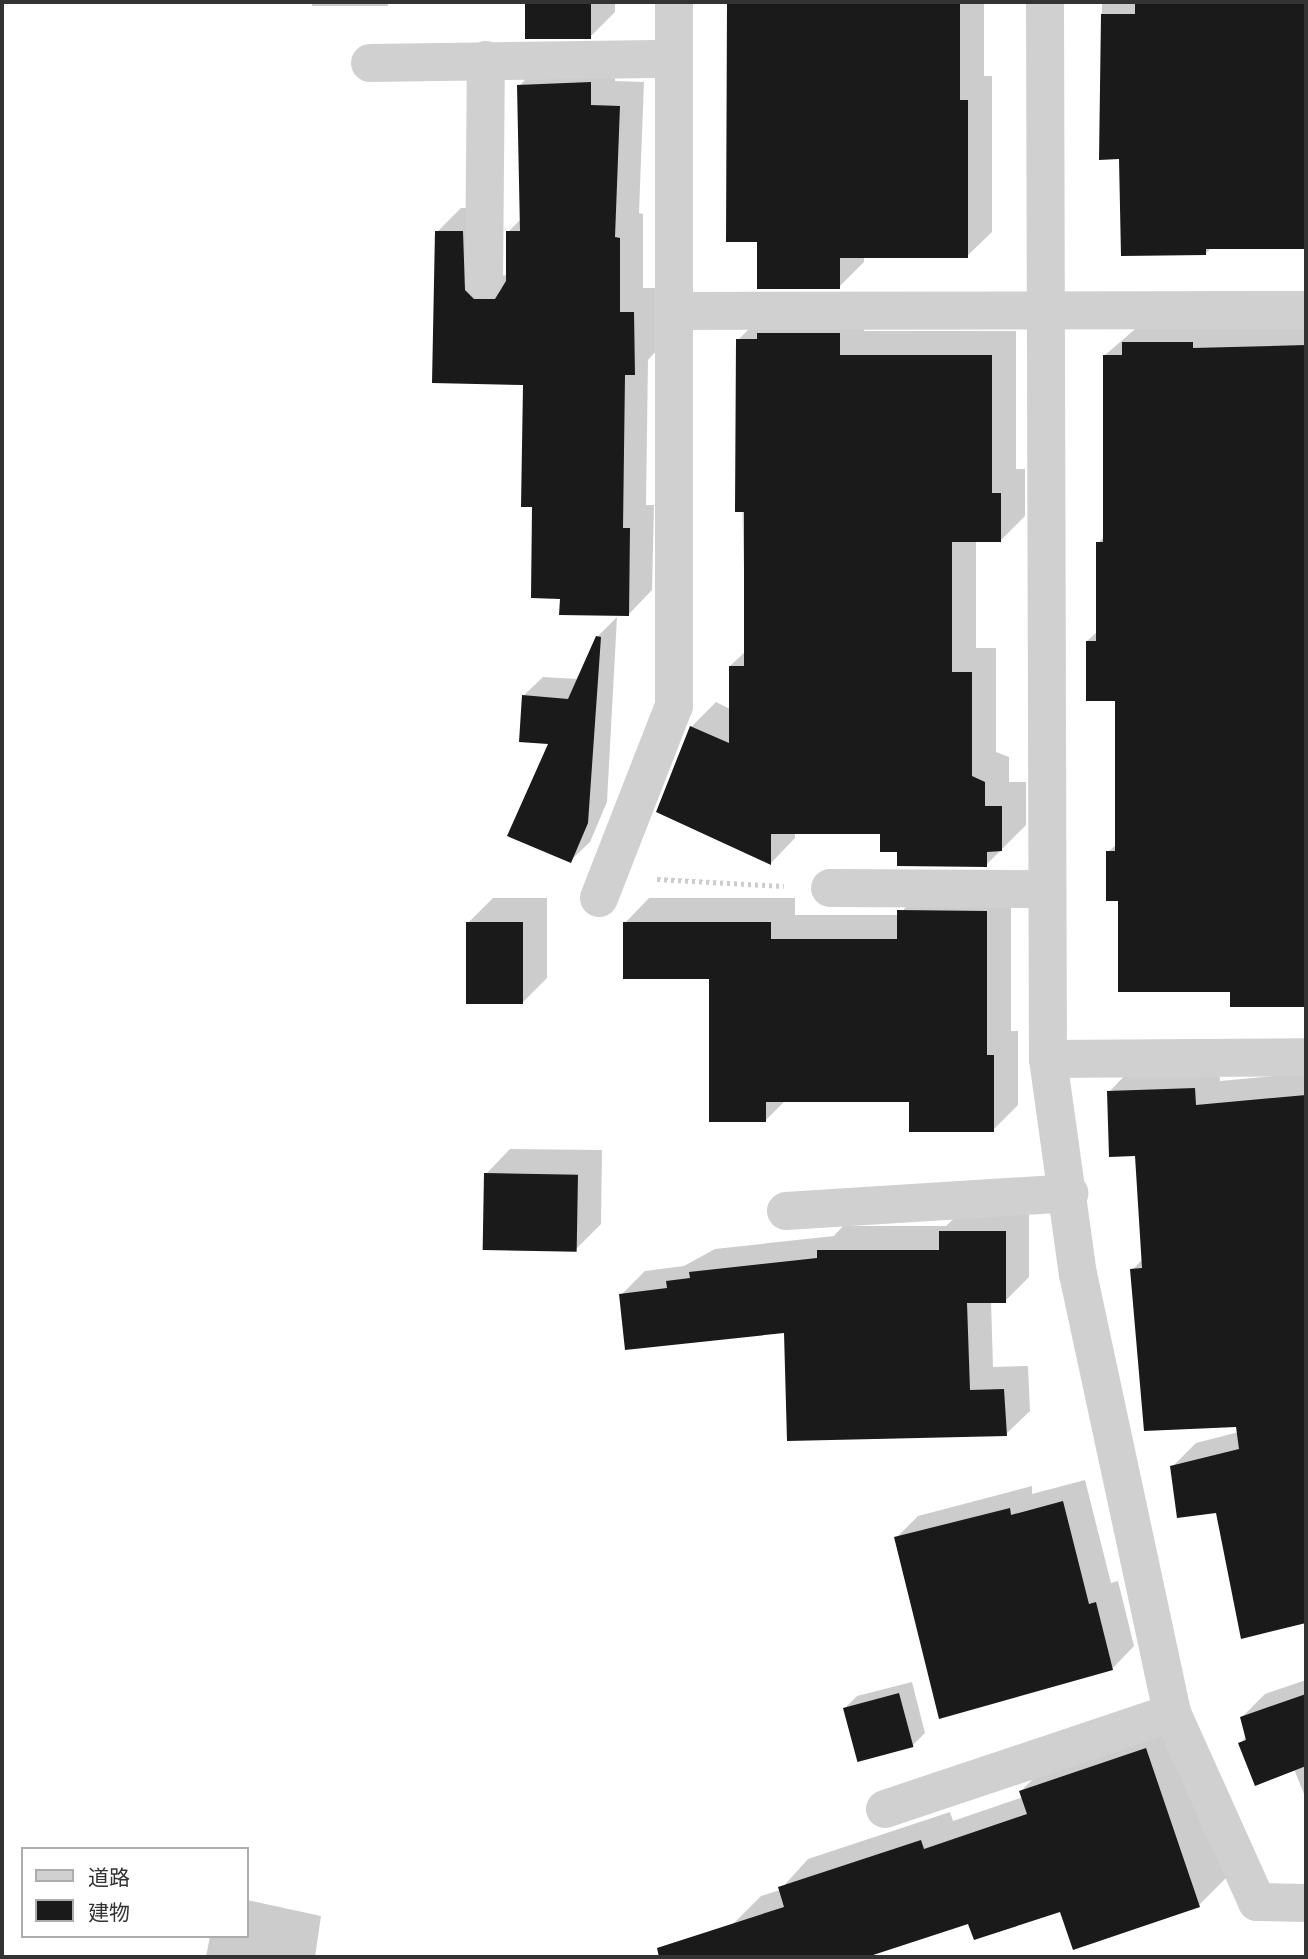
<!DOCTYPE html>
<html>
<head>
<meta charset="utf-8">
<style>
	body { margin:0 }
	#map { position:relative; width:1308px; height:1959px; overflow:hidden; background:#fff; font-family:Helvetica,"Noto Sans JP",sans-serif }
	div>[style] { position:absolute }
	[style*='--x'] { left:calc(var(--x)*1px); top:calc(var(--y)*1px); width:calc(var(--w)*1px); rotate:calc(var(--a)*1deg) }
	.shadow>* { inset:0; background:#0003; transform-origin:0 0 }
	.building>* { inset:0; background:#1a1a1a; transform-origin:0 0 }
	.path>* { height:4.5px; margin-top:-2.25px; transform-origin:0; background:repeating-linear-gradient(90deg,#cdcdcd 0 3.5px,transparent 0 7px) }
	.minor>* { height:38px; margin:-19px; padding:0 19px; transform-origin:19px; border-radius:19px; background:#d0d0d0 }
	span { translate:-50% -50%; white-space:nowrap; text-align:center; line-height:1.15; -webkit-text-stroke:7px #fff; paint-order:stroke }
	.frame { position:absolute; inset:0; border:4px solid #333; pointer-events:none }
	.legend { position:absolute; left:21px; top:1847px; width:228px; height:91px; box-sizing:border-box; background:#fff; border:2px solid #adadad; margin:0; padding:9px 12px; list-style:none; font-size:21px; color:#333 }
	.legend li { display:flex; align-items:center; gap:14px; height:35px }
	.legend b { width:35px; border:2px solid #adadad }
</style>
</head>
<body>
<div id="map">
	<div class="shadow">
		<i style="left:312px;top:2px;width:76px;height:4px"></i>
		<i style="clip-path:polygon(526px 2px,638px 2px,615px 4px,615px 12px,591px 36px,526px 37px)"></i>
		<i style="clip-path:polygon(729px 2px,984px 2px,984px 76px,992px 76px,992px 232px,967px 256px,864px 256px,864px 262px,839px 287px,759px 241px,728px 241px)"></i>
		<i style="clip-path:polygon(1102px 2px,1306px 2px,1306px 247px,1212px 247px,1205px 254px,1121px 158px,1100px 158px)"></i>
		<i style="clip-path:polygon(615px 59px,615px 81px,644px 82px,639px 213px,643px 214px,643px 288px,658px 288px,658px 349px,648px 360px,646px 505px,654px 505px,652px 590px,628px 615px,562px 597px,534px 505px,525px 383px,434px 382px,437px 232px,461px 208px,486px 208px,498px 276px,508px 275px,508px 232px,522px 218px,519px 86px,543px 62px)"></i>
		<i style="clip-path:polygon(864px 309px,864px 331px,1016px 331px,1016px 469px,1025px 469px,1025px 516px,1001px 540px,976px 540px,976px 648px,996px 648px,996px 752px,1009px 757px,1009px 782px,1026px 782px,1026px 825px,986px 865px,899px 850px,881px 832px,795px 832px,795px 838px,771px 863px,658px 811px,691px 727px,716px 702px,730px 709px,730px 666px,746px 651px,738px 340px,763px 315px)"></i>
		<i style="clip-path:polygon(1148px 318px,1306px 322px,1306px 1006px,1232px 1006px,1232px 991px,1108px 852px,1117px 844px,1117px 699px,1087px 641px,1098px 631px,1098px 543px,1105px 536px,1105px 355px)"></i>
		<i style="clip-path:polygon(617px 617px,607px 802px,590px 842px,570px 861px,551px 742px,523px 696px,543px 677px,578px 679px,597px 637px)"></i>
		<i style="clip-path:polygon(924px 886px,1011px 887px,1011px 1031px,1018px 1031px,1018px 1105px,993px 1130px,911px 1100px,786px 1100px,765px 1121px,710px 978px,625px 923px,649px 898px,795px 898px,795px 915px,899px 915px)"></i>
		<i style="clip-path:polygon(493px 898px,547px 898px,547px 978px,522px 1003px,468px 923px)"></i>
		<i style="clip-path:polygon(1219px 1065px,1220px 1081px,1306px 1073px,1306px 1621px,1242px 1637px,1218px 1511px,1172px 1467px,1196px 1443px,1239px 1432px,1238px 1426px,1132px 1270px,1143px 1259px,1137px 1154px,1109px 1092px,1133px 1067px)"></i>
		<i style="clip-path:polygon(510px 1149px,602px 1150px,601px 1224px,576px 1249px,486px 1174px)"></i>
		<i style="clip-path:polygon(965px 1208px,1029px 1208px,1029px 1277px,1005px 1301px,991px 1301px,993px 1367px,1028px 1366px,1030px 1411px,1006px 1434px,786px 1331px,621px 1295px,645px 1271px,684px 1266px,715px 1249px,834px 1236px,843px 1226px,946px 1226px)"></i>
		<i style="clip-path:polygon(1085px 1480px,1111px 1583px,1118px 1581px,1134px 1646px,1112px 1669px,896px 1538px,918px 1516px,1032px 1486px,1032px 1494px)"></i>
		<i style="clip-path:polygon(1306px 1680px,1306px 1799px,1294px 1769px,1240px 1743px,1247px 1736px,1242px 1717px,1265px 1694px)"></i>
		<i style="clip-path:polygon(912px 1682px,925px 1733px,912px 1746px,845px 1708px,857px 1696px)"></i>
		<i style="clip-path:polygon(1175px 1720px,1228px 1876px,1199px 1905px,1061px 1909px,969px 1921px,865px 1957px,743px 1957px,732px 1925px,761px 1896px,780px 1890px,808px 1859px,950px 1812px,953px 1821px,1023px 1797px,1021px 1791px,1050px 1762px)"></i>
		<i style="clip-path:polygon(247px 1900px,321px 1916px,315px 1957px,206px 1957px,210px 1936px,247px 1936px)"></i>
	</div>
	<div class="building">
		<i style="left:525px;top:2px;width:66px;height:37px"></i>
		<i style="clip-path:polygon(727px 2px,960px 4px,960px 100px,968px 100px,968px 258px,840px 258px,840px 289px,757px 289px,757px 242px,726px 242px)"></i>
		<i style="clip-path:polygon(1135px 2px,1306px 2px,1306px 249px,1206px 249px,1206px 255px,1121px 256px,1119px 159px,1099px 160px,1101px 14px,1135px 14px)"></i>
		<i style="clip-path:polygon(591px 82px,591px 105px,620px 106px,615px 237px,620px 238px,620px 312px,634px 312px,635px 375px,625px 375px,623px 528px,630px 528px,629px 616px,559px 615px,560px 599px,531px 598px,532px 507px,521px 507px,523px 385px,432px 383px,435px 231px,463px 231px,465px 290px,474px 299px,495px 299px,506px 281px,506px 231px,520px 231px,517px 85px)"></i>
		<i style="clip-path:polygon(757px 333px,840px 333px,840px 355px,992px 355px,992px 493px,1001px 493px,1001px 542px,952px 542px,952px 672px,972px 672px,972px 776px,985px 782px,985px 806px,1002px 806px,1002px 851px,987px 852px,987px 867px,897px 866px,897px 852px,880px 852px,880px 834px,771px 834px,771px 865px,656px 812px,690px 726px,729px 743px,729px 666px,744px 666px,744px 512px,735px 512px,736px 339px,757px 339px)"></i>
		<i style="clip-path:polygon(1122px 342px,1193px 342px,1193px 348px,1306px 345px,1306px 1007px,1230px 1007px,1230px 992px,1118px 992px,1118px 901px,1106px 901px,1106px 851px,1115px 851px,1115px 701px,1086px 701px,1086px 641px,1096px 641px,1096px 542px,1103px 542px,1103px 355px,1122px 355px)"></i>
		<i style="clip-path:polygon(596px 636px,601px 637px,588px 823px,571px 863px,507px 836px,548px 744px,519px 742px,522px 695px,568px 699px)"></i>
		<i style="clip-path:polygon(897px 910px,987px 911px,987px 1055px,994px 1055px,994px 1132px,909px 1132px,909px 1102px,766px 1102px,766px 1122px,709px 1122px,709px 979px,623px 979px,623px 922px,771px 922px,771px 939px,897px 939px)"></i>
		<i style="left:466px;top:922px;width:57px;height:82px"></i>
		<i style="clip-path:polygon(1195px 1088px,1196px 1105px,1306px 1095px,1306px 1623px,1241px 1639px,1216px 1513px,1177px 1518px,1170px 1466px,1239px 1449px,1236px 1427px,1144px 1431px,1130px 1269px,1142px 1268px,1135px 1156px,1109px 1157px,1107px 1091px)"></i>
		<i style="left:484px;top:1173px;width:94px;height:77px;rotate:1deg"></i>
		<i style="clip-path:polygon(939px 1231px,1006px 1231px,1006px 1303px,967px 1303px,970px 1390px,1004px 1389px,1007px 1436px,787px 1441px,784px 1333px,625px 1350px,619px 1294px,667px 1288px,666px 1281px,690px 1278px,689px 1272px,817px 1258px,817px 1250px,939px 1250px)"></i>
		<i style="clip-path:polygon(1063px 1501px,1089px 1604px,1096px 1602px,1113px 1670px,939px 1719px,894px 1537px,1010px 1508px,1011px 1515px)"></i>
		<i style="left:899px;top:1693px;width:56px;height:58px;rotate:75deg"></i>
		<i style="clip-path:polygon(1306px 1694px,1306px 1766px,1255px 1786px,1238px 1743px,1246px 1740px,1240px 1717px)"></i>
		<i style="clip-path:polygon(1146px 1748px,1200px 1907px,1073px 1950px,1060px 1912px,974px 1940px,968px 1924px,867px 1957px,659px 1957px,657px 1948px,784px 1907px,778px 1887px,921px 1840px,924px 1849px,1027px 1814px,1019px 1791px)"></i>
	</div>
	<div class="path">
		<i style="--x:657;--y:879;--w:127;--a:3.2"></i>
	</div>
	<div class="minor">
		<i style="--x:1045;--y:2;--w:1057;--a:89.84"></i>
		<i style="--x:1048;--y:1059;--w:217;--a:82.1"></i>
		<i style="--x:1078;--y:1274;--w:449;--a:77.9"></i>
		<i style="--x:1172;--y:1713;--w:207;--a:65.8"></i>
		<i style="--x:1257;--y:1902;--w:49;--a:1.2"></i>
		<i style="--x:370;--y:63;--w:304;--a:-0.8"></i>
		<i style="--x:484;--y:280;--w:220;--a:-89.5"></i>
		<i style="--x:674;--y:311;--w:632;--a:-0.09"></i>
		<i style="--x:830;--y:888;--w:216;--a:0.3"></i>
		<i style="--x:599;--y:898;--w:206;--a:-68.7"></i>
		<i style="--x:674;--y:706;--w:704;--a:-90"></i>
		<i style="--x:1048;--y:1059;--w:258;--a:-0.4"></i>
		<i style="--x:786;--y:1211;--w:284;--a:-3.6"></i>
		<i style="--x:885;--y:1809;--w:303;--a:-18.5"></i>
	</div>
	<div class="frame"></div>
	<ul class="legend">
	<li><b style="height:9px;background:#d0d0d0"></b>道路</li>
	<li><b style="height:19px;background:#1a1a1a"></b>建物</li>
	</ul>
</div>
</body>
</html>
